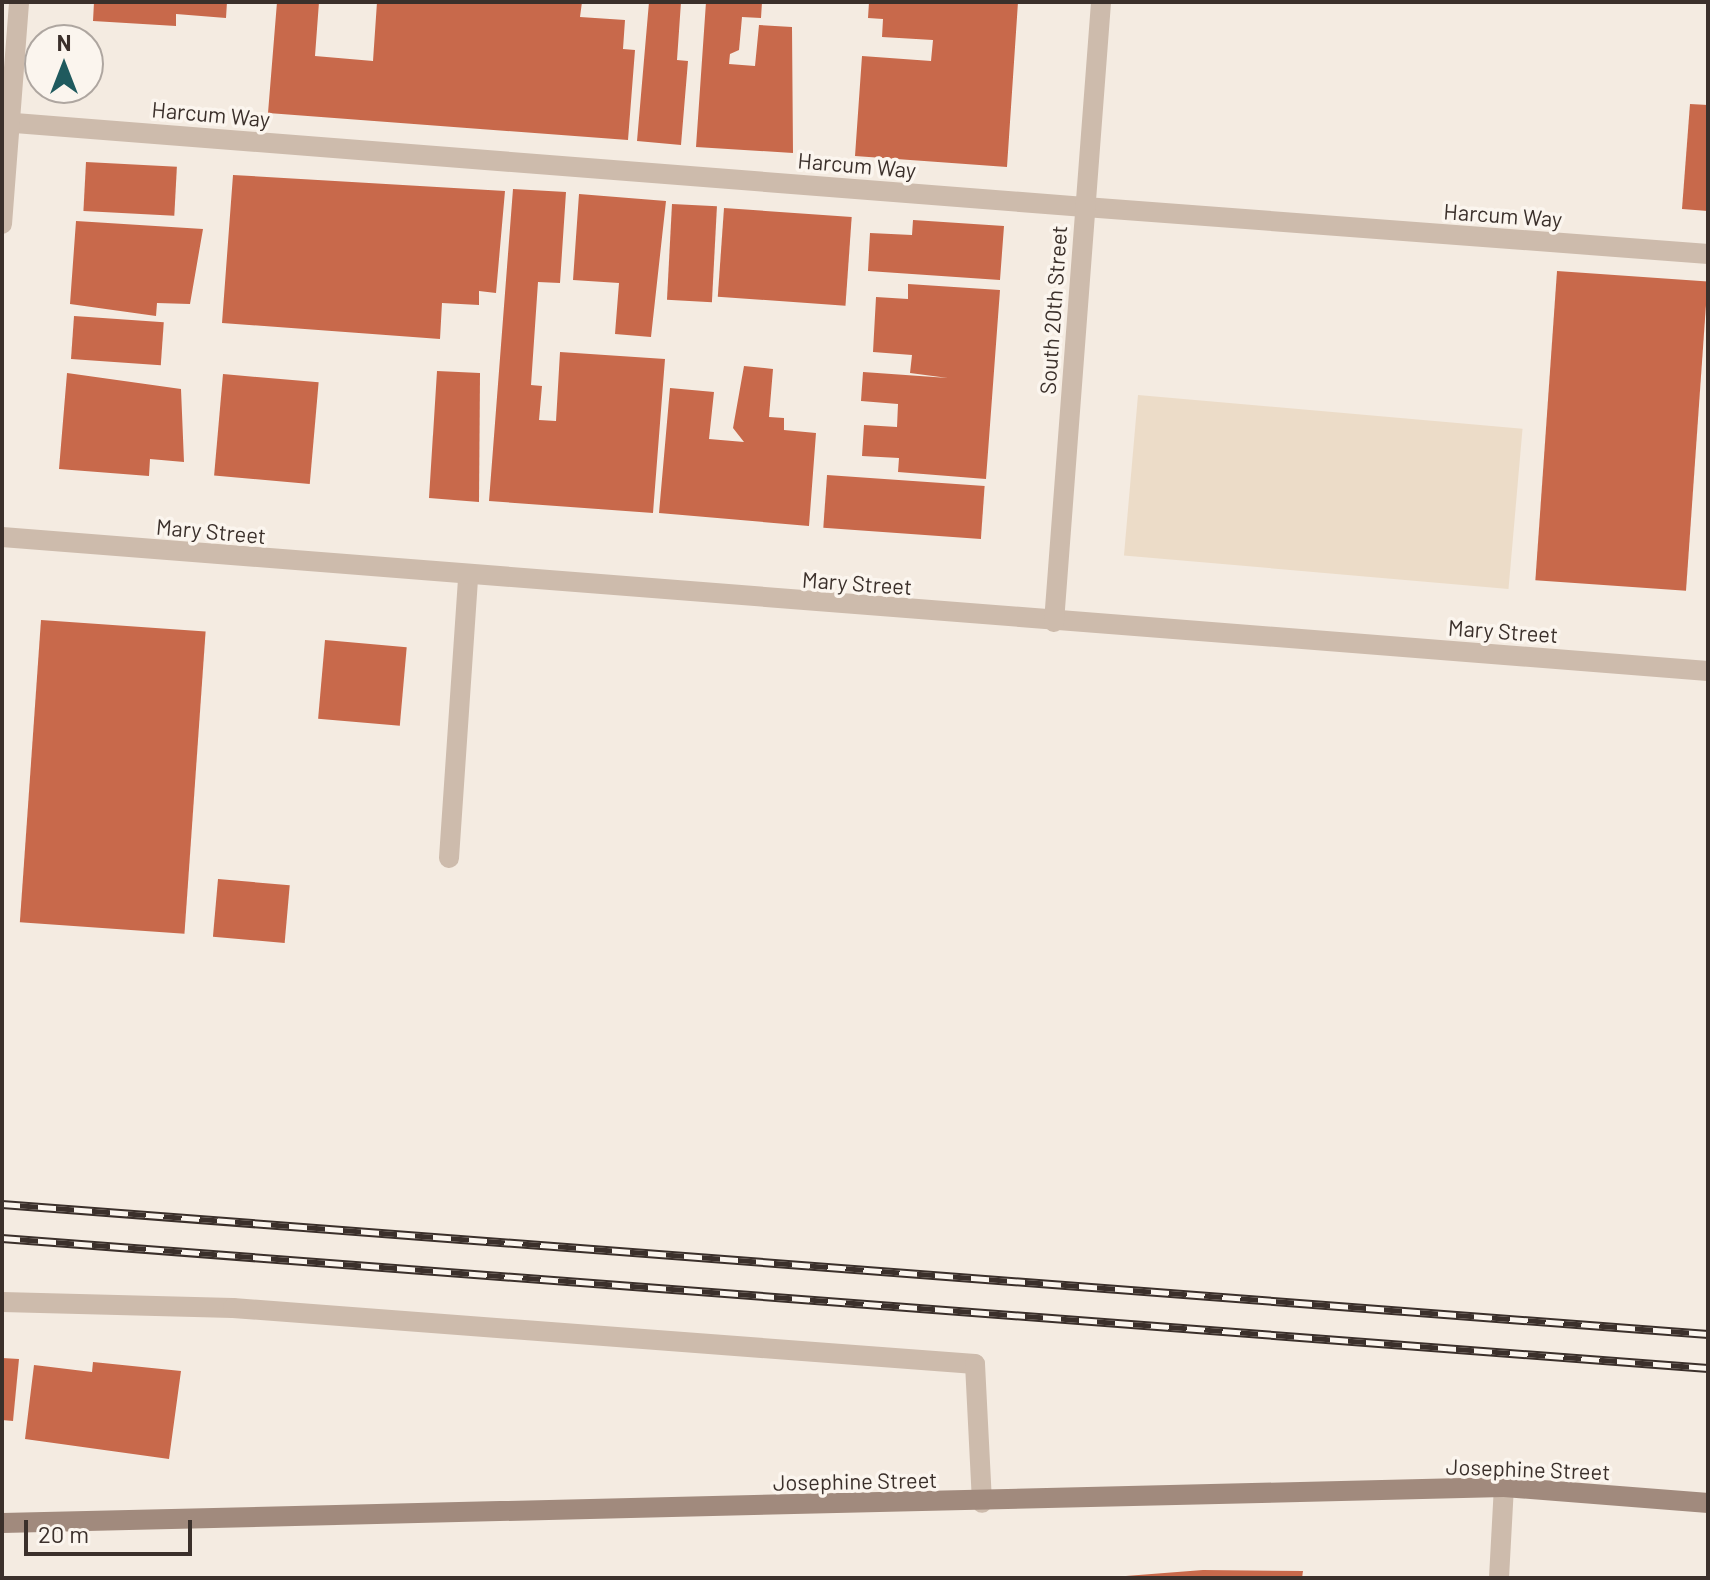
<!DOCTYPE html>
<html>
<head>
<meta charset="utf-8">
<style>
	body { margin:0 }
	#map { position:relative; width:1710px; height:1580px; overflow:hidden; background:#f4ebe1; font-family:Barlow,sans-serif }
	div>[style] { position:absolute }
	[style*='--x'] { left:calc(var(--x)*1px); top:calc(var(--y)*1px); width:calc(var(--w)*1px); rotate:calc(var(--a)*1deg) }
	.plaza>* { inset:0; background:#ecdcc8; transform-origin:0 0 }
	.building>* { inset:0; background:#c8694b; transform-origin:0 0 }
	.lane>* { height:20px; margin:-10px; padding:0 10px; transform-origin:10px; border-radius:10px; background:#cdbbac }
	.street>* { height:20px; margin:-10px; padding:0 10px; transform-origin:10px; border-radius:10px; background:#cdbbac }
	.secondary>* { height:20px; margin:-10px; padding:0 10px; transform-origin:10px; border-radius:10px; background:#a18a7d }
	.rail>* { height:9px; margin-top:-4.5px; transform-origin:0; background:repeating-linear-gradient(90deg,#fbf5ee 0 18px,#3b302b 0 36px); box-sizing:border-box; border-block:2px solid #3b302b }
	span { translate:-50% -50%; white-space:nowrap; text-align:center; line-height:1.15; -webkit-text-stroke:7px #fbf5ee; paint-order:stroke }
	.street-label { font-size:22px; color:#3b302b }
	.frame { position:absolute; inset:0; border:4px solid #3b302b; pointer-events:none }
	.north { position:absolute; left:24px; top:24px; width:80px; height:80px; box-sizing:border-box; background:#fbf5ee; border:2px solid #aea6a0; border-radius:50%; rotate:0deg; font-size:22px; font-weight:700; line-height:32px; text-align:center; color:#3b302b }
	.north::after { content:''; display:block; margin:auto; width:28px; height:36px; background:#1f5a5e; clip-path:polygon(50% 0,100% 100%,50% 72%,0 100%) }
	.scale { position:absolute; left:24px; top:1520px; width:168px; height:36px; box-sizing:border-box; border:4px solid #3b302b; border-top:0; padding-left:10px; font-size:24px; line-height:28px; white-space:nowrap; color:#3b302b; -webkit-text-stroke:6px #fbf5ee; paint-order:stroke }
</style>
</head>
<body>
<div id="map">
	<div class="plaza">
		<i style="left:1138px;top:395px;width:386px;height:161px;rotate:5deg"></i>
	</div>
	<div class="building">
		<i style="clip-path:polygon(94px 2px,227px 2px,226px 18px,176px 14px,176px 26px,93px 21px)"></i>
		<i style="clip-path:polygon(277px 2px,319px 2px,315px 56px,373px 61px,377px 2px,582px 2px,580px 17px,625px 20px,623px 49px,635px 50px,628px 140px,268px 113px)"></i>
		<i style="clip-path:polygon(649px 2px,681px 2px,677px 60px,688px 61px,681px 145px,637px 141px)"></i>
		<i style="clip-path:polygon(706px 2px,762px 2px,761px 18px,742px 17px,739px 50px,730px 54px,729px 64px,755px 66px,759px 25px,792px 27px,793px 153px,696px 147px)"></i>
		<i style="clip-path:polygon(869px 2px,1018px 2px,1007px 167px,855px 156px,862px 56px,931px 61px,933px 40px,882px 37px,883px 19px,868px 18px)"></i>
		<i style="clip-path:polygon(1690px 104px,1708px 105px,1708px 211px,1682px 209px)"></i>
		<i style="left:86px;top:162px;width:91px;height:49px;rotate:3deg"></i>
		<i style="clip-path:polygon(233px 175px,505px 191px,496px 293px,479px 291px,479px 305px,442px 303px,440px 339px,222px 323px)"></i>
		<i style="clip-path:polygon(513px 189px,566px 192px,560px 283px,538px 282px,531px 385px,542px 386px,539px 420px,556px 421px,560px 352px,665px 359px,653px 513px,489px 501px)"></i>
		<i style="clip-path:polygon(579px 194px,666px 201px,651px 337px,615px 334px,619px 283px,573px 280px)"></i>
		<i style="left:672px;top:204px;width:45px;height:96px;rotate:3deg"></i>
		<i style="left:724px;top:208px;width:128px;height:89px;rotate:4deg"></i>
		<i style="clip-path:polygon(913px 220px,1004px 226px,1000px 280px,868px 271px,870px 233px,912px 235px)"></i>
		<i style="clip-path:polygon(76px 221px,203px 229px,190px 304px,157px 303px,156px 316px,70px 304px)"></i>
		<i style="left:1557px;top:271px;width:151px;height:310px;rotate:4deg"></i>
		<i style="clip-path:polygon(908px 284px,1000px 290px,986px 479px,898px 472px,899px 458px,862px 456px,864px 425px,897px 427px,898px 404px,861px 401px,863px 372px,948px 378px,910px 373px,912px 355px,873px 352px,876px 297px,908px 299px)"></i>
		<i style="left:74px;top:316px;width:90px;height:43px;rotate:4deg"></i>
		<i style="clip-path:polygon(744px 366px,773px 369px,769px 417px,784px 418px,784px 430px,816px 433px,809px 526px,659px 513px,670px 388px,714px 392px,709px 439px,744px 442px,733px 428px)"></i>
		<i style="clip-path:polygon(437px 371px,480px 373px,479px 502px,429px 498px)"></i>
		<i style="clip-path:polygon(67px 373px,181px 389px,184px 462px,150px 459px,149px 476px,59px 469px)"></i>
		<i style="left:223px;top:374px;width:96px;height:102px;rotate:5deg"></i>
		<i style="left:827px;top:475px;width:158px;height:53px;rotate:4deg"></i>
		<i style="left:41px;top:620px;width:165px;height:303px;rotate:4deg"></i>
		<i style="left:325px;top:640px;width:82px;height:79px;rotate:5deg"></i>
		<i style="left:218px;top:879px;width:72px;height:58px;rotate:5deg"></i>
		<i style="clip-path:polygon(2px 1358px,19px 1359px,13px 1421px,2px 1420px)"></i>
		<i style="clip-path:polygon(93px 1362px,181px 1371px,169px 1459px,25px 1439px,34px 1365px,92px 1372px)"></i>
		<i style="clip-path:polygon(1203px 1570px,1303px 1571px,1302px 1578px,1100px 1578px)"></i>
	</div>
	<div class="lane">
		<i style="--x:1085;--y:207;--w:625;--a:4.31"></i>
		<i style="--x:449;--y:858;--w:281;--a:-86.1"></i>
		<i style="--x:2;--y:1302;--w:231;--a:1.5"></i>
		<i style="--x:233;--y:1308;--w:744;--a:4.32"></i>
		<i style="--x:975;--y:1364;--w:139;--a:87.1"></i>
		<i style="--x:1499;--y:1578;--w:91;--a:-86.9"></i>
	</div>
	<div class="street">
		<i style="--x:2;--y:122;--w:1086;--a:4.49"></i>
		<i style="--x:2;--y:224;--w:223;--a:-85.6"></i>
		<i style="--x:2;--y:537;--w:1711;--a:4.49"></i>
		<i style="--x:1054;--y:622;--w:622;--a:-85.66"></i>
	</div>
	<div class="secondary">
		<i style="--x:2;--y:1523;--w:1502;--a:-1.37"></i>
		<i style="--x:1504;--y:1487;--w:205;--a:4.5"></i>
	</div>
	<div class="rail">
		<i style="--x:2;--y:1204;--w:1711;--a:4.36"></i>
		<i style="--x:2;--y:1238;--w:1711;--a:4.36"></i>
	</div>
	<div class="street-label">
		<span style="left:211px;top:114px;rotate:5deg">Harcum Way</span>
		<span style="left:857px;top:165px;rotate:5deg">Harcum Way</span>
		<span style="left:1503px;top:215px;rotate:4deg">Harcum Way</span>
		<span style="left:1053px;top:310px;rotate:-86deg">South 20th Street</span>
		<span style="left:211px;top:531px;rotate:5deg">Mary Street</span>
		<span style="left:857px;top:583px;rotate:4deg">Mary Street</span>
		<span style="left:1503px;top:631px;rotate:4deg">Mary Street</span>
		<span style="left:1528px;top:1469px;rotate:2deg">Josephine Street</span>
		<span style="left:855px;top:1481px;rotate:-1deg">Josephine Street</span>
	</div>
	<div class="frame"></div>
	<div class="north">N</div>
	<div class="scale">20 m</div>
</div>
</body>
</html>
